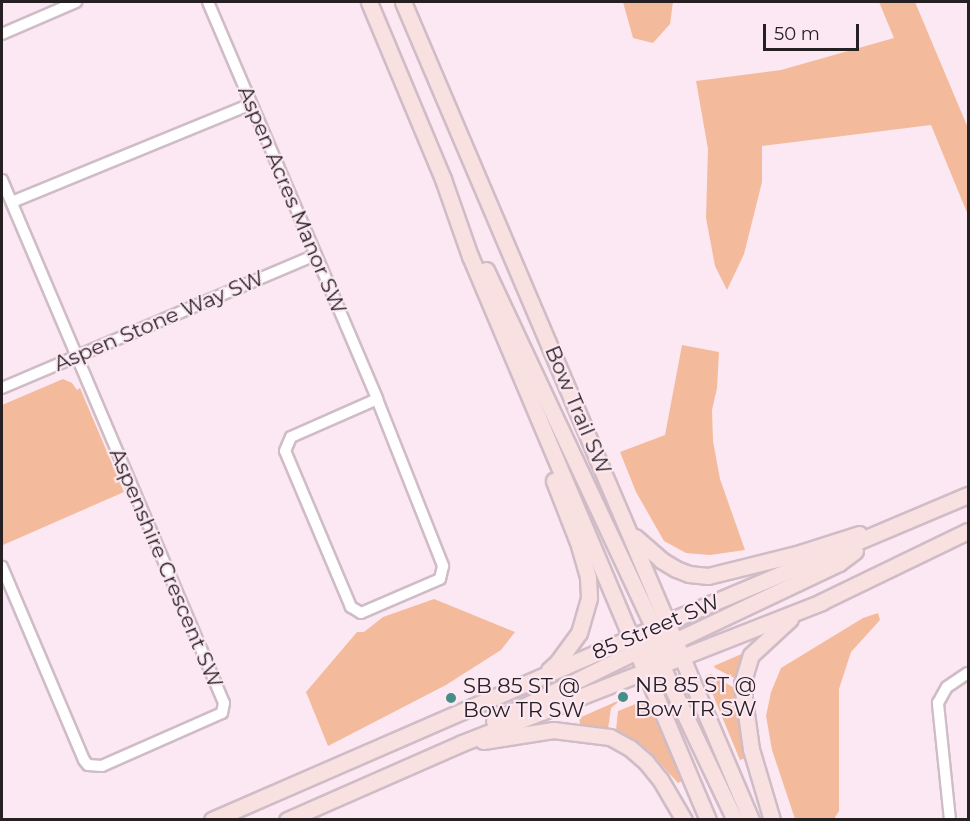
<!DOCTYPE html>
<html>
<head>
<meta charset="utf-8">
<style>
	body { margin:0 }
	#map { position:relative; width:970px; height:821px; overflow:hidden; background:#fce8f2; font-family:Montserrat,sans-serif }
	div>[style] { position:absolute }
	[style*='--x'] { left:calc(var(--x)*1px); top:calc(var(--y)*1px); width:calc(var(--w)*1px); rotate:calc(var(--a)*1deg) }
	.green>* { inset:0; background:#f4ba9c }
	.roads { filter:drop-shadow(2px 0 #cfbcc6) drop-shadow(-2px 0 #cfbcc6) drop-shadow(0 2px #cfbcc6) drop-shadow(0 -2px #cfbcc6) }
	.street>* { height:10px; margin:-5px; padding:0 5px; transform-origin:5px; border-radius:5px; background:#fff }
	.secondary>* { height:15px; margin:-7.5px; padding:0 7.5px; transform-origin:7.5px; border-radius:7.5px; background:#fae1e1 }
	.dots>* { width:16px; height:16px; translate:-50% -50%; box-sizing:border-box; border:3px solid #fce8f2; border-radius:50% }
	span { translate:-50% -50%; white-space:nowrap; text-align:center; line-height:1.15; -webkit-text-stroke:4.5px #fce8f2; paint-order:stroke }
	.street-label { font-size:21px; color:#272023 }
	.poi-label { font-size:21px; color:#272023 }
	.left { translate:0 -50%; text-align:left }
	.frame { position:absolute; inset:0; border:3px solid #272023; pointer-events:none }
	.scale { position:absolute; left:763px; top:24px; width:96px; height:27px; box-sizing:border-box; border:3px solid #272023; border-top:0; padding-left:8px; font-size:18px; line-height:21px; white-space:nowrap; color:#272023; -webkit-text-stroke:4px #fce8f2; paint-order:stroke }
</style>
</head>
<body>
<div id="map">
	<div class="green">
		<i style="clip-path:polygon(623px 2px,673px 2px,670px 24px,653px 43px,633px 38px)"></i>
		<i style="clip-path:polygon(879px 2px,915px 2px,968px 128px,968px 215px,931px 125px,762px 146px,762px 182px,744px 254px,727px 290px,715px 266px,706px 218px,708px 149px,696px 81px,781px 70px,894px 38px)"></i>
		<i style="clip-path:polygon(682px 345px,719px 352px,717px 388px,712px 410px,713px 441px,720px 479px,745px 550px,710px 555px,686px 553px,664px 541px,636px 492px,620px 452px,665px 435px)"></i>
		<i style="clip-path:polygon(63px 379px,72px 383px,77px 390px,80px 388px,124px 492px,3px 545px,2px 405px)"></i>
		<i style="clip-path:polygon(434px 599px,515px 632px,501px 650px,446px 685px,328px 746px,306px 692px,357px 632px,364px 632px,383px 617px)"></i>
		<i style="clip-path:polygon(878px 613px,880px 620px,851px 652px,839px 689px,839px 811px,834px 819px,795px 819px,772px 750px,766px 716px,771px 692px,781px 668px,863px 618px)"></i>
		<i style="clip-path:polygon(746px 652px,736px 679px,715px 668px,714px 666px)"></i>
		<i style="clip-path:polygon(711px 674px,736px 689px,746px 758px,740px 760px,705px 676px)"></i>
		<i style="clip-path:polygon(622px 699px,611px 708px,608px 729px,580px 724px,579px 718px)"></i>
		<i style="clip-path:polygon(648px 699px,682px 781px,678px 783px,648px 750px,616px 730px,618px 711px)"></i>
	</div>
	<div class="roads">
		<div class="street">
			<i style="--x:208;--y:2;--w:431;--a:66.9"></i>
			<i style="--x:377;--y:399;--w:180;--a:68.4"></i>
			<i style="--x:443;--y:566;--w:13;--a:103"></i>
			<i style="--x:440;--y:579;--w:86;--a:156.7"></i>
			<i style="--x:361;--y:613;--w:12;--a:-149"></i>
			<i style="--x:351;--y:607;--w:169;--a:-112.9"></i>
			<i style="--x:285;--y:451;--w:15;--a:-67"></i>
			<i style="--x:291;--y:437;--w:94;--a:-23.8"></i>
			<i style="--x:2;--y:34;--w:81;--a:-23.4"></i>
			<i style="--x:2;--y:180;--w:568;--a:67"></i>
			<i style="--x:224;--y:703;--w:10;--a:101"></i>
			<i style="--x:222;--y:713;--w:131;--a:156.2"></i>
			<i style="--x:102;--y:766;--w:14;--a:-176"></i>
			<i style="--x:88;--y:765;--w:6;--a:-129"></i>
			<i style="--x:84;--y:760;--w:210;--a:-113"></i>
			<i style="--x:12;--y:202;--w:258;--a:-22.3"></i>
			<i style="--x:2;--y:388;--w:341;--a:-23"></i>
			<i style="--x:950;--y:820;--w:118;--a:-95.9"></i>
			<i style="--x:938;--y:703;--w:18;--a:-61"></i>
			<i style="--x:947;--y:687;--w:25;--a:-34"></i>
		</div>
		<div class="secondary">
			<i style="--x:369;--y:2;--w:192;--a:67.3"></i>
			<i style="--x:443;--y:179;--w:82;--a:70.7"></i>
			<i style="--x:470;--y:256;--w:612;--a:67.12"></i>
			<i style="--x:403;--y:2;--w:889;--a:66.95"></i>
			<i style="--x:486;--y:270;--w:408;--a:64.9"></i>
			<i style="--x:659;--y:640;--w:11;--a:52"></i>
			<i style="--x:666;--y:649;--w:17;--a:24"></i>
			<i style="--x:635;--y:537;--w:35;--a:41"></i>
			<i style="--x:661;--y:560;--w:17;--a:31"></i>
			<i style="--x:676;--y:569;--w:14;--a:21"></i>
			<i style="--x:689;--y:574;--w:19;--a:6"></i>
			<i style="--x:708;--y:576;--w:92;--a:-13.9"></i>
			<i style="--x:797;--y:554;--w:65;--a:-17.9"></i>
			<i style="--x:657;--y:656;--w:182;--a:64.6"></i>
			<i style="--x:549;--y:670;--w:11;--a:-41"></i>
			<i style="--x:557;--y:663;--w:37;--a:-54"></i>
			<i style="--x:579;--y:633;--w:37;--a:-74"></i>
			<i style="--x:589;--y:597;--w:20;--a:-93"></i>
			<i style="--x:588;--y:577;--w:33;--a:-106"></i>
			<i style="--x:579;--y:545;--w:69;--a:-111.3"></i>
			<i style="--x:646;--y:671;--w:10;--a:-79"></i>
			<i style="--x:648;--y:661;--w:11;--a:-49"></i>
			<i style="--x:655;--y:653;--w:30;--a:-30"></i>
			<i style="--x:681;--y:638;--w:175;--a:-25.4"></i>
			<i style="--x:839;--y:563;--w:20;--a:-37"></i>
			<i style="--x:494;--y:721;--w:159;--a:-26.1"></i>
			<i style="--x:637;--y:651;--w:32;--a:-35"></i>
			<i style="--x:483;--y:741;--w:71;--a:-8.9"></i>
			<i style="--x:553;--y:730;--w:57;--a:7"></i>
			<i style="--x:610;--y:737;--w:23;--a:29"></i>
			<i style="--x:630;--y:748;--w:21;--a:41"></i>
			<i style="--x:646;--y:762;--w:22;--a:51"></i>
			<i style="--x:660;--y:779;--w:48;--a:59.7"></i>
			<i style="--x:212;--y:820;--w:481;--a:-23.5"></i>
			<i style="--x:653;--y:628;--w:342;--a:-22.9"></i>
			<i style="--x:287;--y:820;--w:191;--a:-23.7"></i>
			<i style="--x:462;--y:743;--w:386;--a:-21.4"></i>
			<i style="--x:821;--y:602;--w:163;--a:-25.8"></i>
			<i style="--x:772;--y:820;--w:74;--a:-106.5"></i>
			<i style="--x:751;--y:749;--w:66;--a:-97.9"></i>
			<i style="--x:742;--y:684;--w:30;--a:-73"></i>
			<i style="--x:751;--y:655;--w:53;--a:-42.7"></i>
		</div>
	</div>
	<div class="dots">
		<i style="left:623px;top:697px;background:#478e88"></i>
		<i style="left:451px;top:698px;background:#478e88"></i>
	</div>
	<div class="street-label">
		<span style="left:292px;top:200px;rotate:67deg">Aspen Acres Manor SW</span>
		<span style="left:159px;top:321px;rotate:-23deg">Aspen Stone Way SW</span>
		<span style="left:578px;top:410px;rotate:67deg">Bow Trail SW</span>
		<span style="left:166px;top:568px;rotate:67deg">Aspenshire Crescent SW</span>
		<span style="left:656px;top:627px;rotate:-23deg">85 Street SW</span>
	</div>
	<div class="poi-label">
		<span class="left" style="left:635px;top:697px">NB 85 ST @<br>Bow TR SW</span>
		<span class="left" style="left:463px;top:698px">SB 85 ST @<br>Bow TR SW</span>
	</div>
	<div class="frame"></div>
	<div class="scale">50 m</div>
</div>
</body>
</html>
